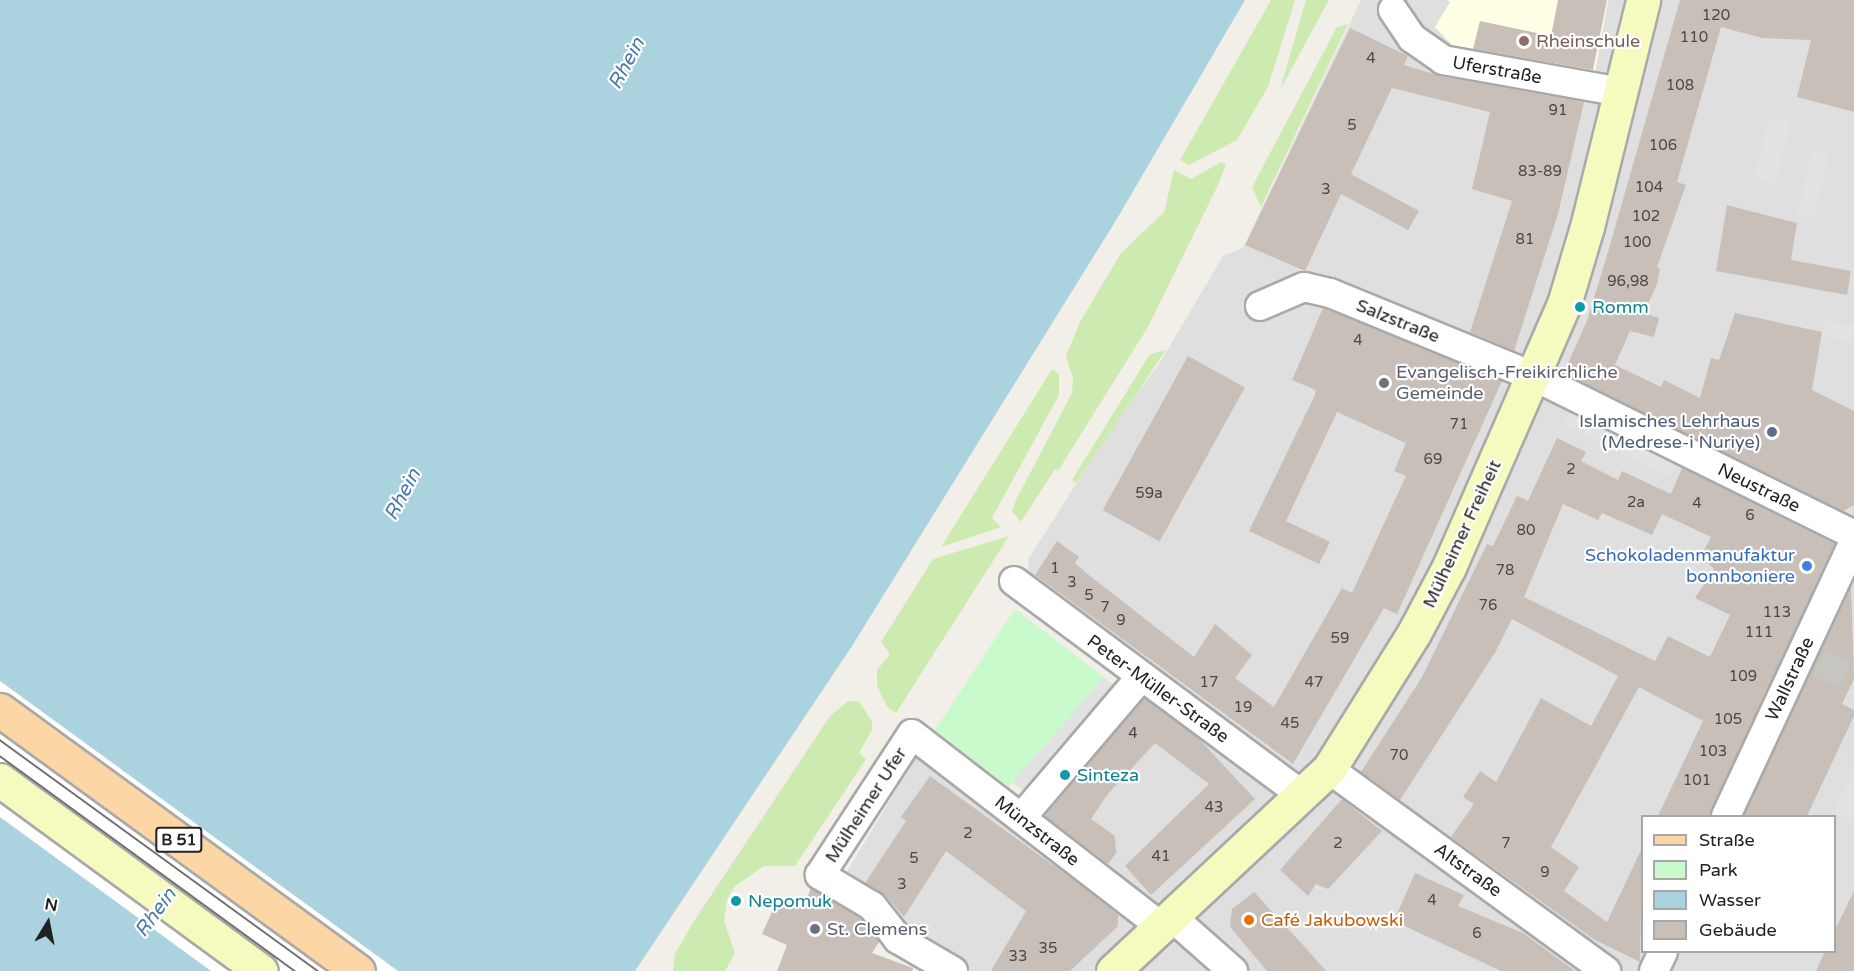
<!DOCTYPE html>
<html>
<head>
<meta charset="utf-8">
<style>
	body { margin:0 }
	#map { position:relative; width:1854px; height:971px; overflow:hidden; background:#f2efe9; font-family:"Varela Round",sans-serif }
	div>[style] { position:absolute }
	[style*='--x'] { left:calc(var(--x)*1px); top:calc(var(--y)*1px); width:calc(var(--w)*1px); rotate:calc(var(--a)*1deg) }
	.residential>* { inset:0; background:#e0dfdf }
	.education>* { inset:0; background:#ffffe5 }
	.grass>* { inset:0; background:#cdebb0 }
	.park>* { inset:0; background:#c8facc }
	.parking>* { inset:0; background:#e2e2e2; transform-origin:0 0 }
	.water>* { inset:0; background:#aad3df }
	.pier>* { inset:0; background:#fff }
	.building>* { inset:0; background:#c7bfb8; transform-origin:0 0 }
	.street-tunnel>* { height:28px; margin-top:-14px; transform-origin:0; background:repeating-linear-gradient(90deg,#c8c6c1 0 28px,transparent 0 42px) }
	.roads { filter:drop-shadow(2px 0 #a9a9a9) drop-shadow(-2px 0 #a9a9a9) drop-shadow(0 2px #a9a9a9) drop-shadow(0 -2px #a9a9a9) }
	.street>* { height:28px; margin:-14px; padding:0 14px; transform-origin:14px; border-radius:14px; background:#fff }
	.secondary>* { height:33px; margin:-16.5px; padding:0 16.5px; transform-origin:16.5px; border-radius:16.5px; background:#f7fabf }
	.primary>* { height:33px; margin:-16.5px; padding:0 16.5px; transform-origin:16.5px; border-radius:16.5px; background:#fcd6a4 }
	.tram>* { height:1.5px; margin:-0.75px; padding:0 0.75px; transform-origin:0.75px; border-radius:0.75px; background:#707070 }
	.dots>* { width:16px; height:16px; translate:-50% -50%; box-sizing:border-box; border:3px solid #fff; border-radius:50% }
	span { translate:-50% -50%; white-space:nowrap; text-align:center; line-height:1.15; -webkit-text-stroke:4.5px #fff; paint-order:stroke }
	.number-label { font-size:15px; color:#4b4948 }
	.number-label span { -webkit-text-stroke-width:0 }
	.shield-label span { padding:2px 4px; background:#fff; border:2px solid; border-radius:4px; -webkit-text-stroke-width:0 }
	.shield-label { font-size:16px; color:#222; font-weight:700 }
	.education-label { font-size:18px; color:#785e54 }
	.left { translate:0 -50%; text-align:left }
	.street-label { font-size:18px; color:#222 }
	.culture-label { font-size:18px; color:#0d838f }
	.worship-label { font-size:18px; color:#5b616d }
	.service-label { font-size:18px; color:#4e5e75 }
	.right { translate:-100% -50%; text-align:right }
	.shop-label { font-size:18px; color:#366cbe }
	.food-label { font-size:18px; color:#c56008 }
	.water-label { font-size:20px; color:#4a7aab; font-style:italic }
	.legend { position:absolute; left:1641px; top:815px; width:195px; height:138px; box-sizing:border-box; background:#fff; border:2px solid #a7a7a7; margin:0; padding:8px 10px; list-style:none; font-size:18px; color:#222 }
	.legend li { display:flex; align-items:center; gap:12px; height:30px }
	.legend b { width:30px; border:2px solid #a7a7a7 }
	.north { position:absolute; left:18px; top:893px; width:60px; height:60px; -webkit-text-stroke:4px #fff; paint-order:stroke; rotate:10deg; font-size:16px; font-weight:700; line-height:24px; text-align:center; color:#222 }
	.north::after { content:''; display:block; margin:auto; width:21px; height:27px; background:#222; clip-path:polygon(50% 0,100% 100%,50% 72%,0 100%) }
</style>
</head>
<body>
<div id="map">
	<div class="residential">
		<i style="clip-path:polygon(evenodd,1361px 0,1854px 0,1854px 971px,968px 971px,840px 883px,916px 757px,1009px 821px,1131px 674px,1024px 595px,1029px 558px,1109px 432px,1161px 361px,1223px 256px,1243px 248px,1361px 0,1642px 816px,1834px 816px,1834px 952px,1642px 952px,1642px 816px)"></i>
	</div>
	<div class="education">
		<i style="clip-path:polygon(1447px 0,1608px 0,1594px 77px,1460px 54px,1435px 27px,1450px 2px)"></i>
	</div>
	<div class="grass">
		<i style="clip-path:polygon(1271px 0,1295px 0,1268px 87px,1237px 140px,1189px 165px,1180px 160px)"></i>
		<i style="clip-path:polygon(1306px 0,1329px 0,1280px 90px)"></i>
		<i style="clip-path:polygon(1348px 24px,1261px 207px,1252px 187px,1337px 27px)"></i>
		<i style="clip-path:polygon(1221px 162px,1226px 164px,1217px 187px,1148px 327px,1058px 471px,1055px 469px,1021px 522px,1012px 511px,1016px 500px,1072px 393px,1073px 378px,1066px 356px,1080px 322px,1121px 253px,1164px 212px,1174px 170px,1191px 179px)"></i>
		<i style="clip-path:polygon(1166px 350px,1076px 483px,1072px 480px,1150px 354px)"></i>
		<i style="clip-path:polygon(1052px 369px,1059px 374px,1059px 395px,992px 518px,1001px 527px,941px 547px)"></i>
		<i style="clip-path:polygon(1009px 536px,896px 713px,887px 707px,877px 686px,877px 670px,890px 654px,881px 642px,933px 559px)"></i>
		<i style="clip-path:polygon(848px 701px,859px 702px,872px 721px,872px 730px,859px 753px,866px 759px,795px 866px,764px 866px,735px 886px,727px 900px,724px 921px,735px 953px,725px 971px,673px 971px,675px 954px,694px 921px,830px 716px)"></i>
	</div>
	<div class="park">
		<i style="clip-path:polygon(1015px 609px,1104px 677px,1009px 787px,935px 730px)"></i>
	</div>
	<div class="parking">
		<i style="left:1770px;top:117px;width:21px;height:64px;rotate:14deg"></i>
		<i style="left:1812px;top:152px;width:17px;height:65px;rotate:13deg"></i>
		<i style="clip-path:polygon(1824px 320px,1854px 325px,1854px 344px,1821px 335px)"></i>
		<i style="left:1572px;top:407px;width:118px;height:20px;rotate:26deg"></i>
		<i style="left:1104px;top:677px;width:20px;height:139px;rotate:41deg"></i>
		<i style="clip-path:polygon(1854px 768px,1854px 815px,1851px 821px,1834px 813px)"></i>
	</div>
	<div class="water">
		<i style="clip-path:polygon(0 0,1245px 0,1118px 217px,852px 646px,635px 971px,0 971px)"></i>
	</div>
	<div class="pier">
		<i style="clip-path:polygon(0 681px,398px 971px,211px 971px,0 817px)"></i>
	</div>
	<div class="building">
		<i style="clip-path:polygon(1558px 0,1607px 0,1593px 70px,1473px 49px,1480px 21px,1551px 36px)"></i>
		<i style="clip-path:polygon(1680px 0,1854px 0,1854px 112px,1797px 97px,1811px 40px,1762px 38px,1721px 27px,1677px 182px,1686px 185px,1657px 267px,1660px 268px,1657px 284px,1644px 313px,1659px 318px,1654px 337px,1630px 331px,1615px 365px,1661px 387px,1664px 380px,1700px 398px,1711px 358px,1719px 360px,1735px 313px,1822px 332px,1812px 390px,1854px 411px,1854px 505px,1843px 511px,1570px 376px,1566px 368px,1587px 321px,1608px 252px)"></i>
		<i style="clip-path:polygon(1350px 28px,1408px 56px,1404px 65px,1440px 76px,1584px 102px,1558px 214px,1514px 351px,1470px 332px,1512px 201px,1472px 189px,1490px 112px,1392px 88px,1351px 174px,1419px 211px,1408px 230px,1341px 194px,1305px 271px,1245px 245px)"></i>
		<i style="clip-path:polygon(1727px 205px,1797px 223px,1791px 260px,1851px 271px,1847px 295px,1716px 271px)"></i>
		<i style="clip-path:polygon(1323px 308px,1502px 381px,1397px 614px,1384px 608px,1293px 764px,1035px 575px,1057px 541px,1079px 557px,1075px 563px,1090px 576px,1194px 657px,1215px 624px,1252px 655px,1235px 678px,1274px 707px,1342px 588px,1352px 593px,1406px 476px,1394px 471px,1406px 443px,1337px 412px,1286px 521px,1330px 542px,1319px 564px,1249px 531px,1315px 395px,1316px 390px,1292px 380px)"></i>
		<i style="left:1188px;top:356px;width:65px;height:176px;rotate:29deg"></i>
		<i style="clip-path:polygon(evenodd,1557px 438px,1586px 452px,1581px 461px,1618px 480px,1622px 471px,1671px 494px,1682px 468px,1835px 544px,1710px 816px,1658px 816px,1703px 721px,1639px 687px,1551px 847px,1579px 867px,1564px 891px,1607px 922px,1642px 848px,1640px 962px,1595px 940px,1451px 837px,1474px 804px,1463px 797px,1480px 771px,1496px 782px,1541px 698px,1591px 726px,1618px 676px,1512px 619px,1496px 651px,1400px 800px,1361px 772px,1422px 677px,1487px 544px,1493px 546px,1517px 496px,1528px 501px,1557px 438px,1563px 504px,1598px 520px,1602px 513px,1652px 535px,1662px 514px,1711px 537px,1701px 557px,1714px 569px,1695px 598px,1730px 615px,1710px 657px,1668px 636px,1655px 661px,1524px 597px,1563px 504px)"></i>
		<i style="clip-path:polygon(1851px 587px,1854px 679px,1842px 704px,1854px 710px,1854px 716px,1807px 816px,1744px 816px)"></i>
		<i style="clip-path:polygon(1144px 698px,1200px 740px,1255px 799px,1151px 895px,1125px 866px,1209px 784px,1184px 765px,1155px 743px,1107px 795px,1091px 819px,1115px 836px,1116px 853px,1108px 864px,1045px 816px)"></i>
		<i style="clip-path:polygon(930px 776px,1089px 891px,1118px 915px,1118px 926px,1070px 971px,991px 971px,1026px 911px,946px 851px,904px 917px,885px 895px,865px 883px,906px 821px,901px 817px)"></i>
		<i style="clip-path:polygon(1342px 799px,1382px 831px,1328px 889px,1316px 884px,1308px 896px,1280px 870px)"></i>
		<i style="clip-path:polygon(1415px 873px,1464px 895px,1458px 906px,1523px 933px,1575px 971px,1501px 971px,1394px 921px)"></i>
		<i style="clip-path:polygon(811px 888px,861px 919px,879px 942px,872px 953px,913px 968px,912px 971px,777px 971px,787px 945px,762px 934px,776px 903px,790px 909px,793px 903px,803px 908px)"></i>
		<i style="clip-path:polygon(1854px 891px,1854px 971px,1816px 971px,1825px 951px,1834px 951px,1834px 932px)"></i>
		<i style="clip-path:polygon(1254px 892px,1304px 946px,1326px 971px,1267px 971px,1230px 927px,1232px 909px)"></i>
	</div>
	<div class="street-tunnel">
		<i style="--x:1819;--y:663;--w:39;--a:26"></i>
	</div>
	<div class="roads">
		<div class="street">
			<i style="--x:1393;--y:10;--w:34;--a:56"></i>
			<i style="--x:1412;--y:38;--w:38;--a:35"></i>
			<i style="--x:1443;--y:60;--w:181;--a:10.2"></i>
			<i style="--x:1260;--y:306;--w:48;--a:-23.4"></i>
			<i style="--x:1304;--y:287;--w:27;--a:13"></i>
			<i style="--x:1330;--y:293;--w:222;--a:22.3"></i>
			<i style="--x:1535;--y:377;--w:356;--a:26.3"></i>
			<i style="--x:1014;--y:581;--w:360;--a:36.6"></i>
			<i style="--x:1329;--y:769;--w:343;--a:36.1"></i>
			<i style="--x:1726;--y:816;--w:302;--a:-65"></i>
			<i style="--x:1021;--y:818;--w:184;--a:-49.6"></i>
			<i style="--x:1173;--y:918;--w:80;--a:41.5"></i>
			<i style="--x:953;--y:971;--w:64;--a:-149.8"></i>
			<i style="--x:898;--y:939;--w:42;--a:-128.2"></i>
			<i style="--x:872;--y:906;--w:61;--a:-149.2"></i>
			<i style="--x:820;--y:875;--w:168;--a:-56.9"></i>
			<i style="--x:912;--y:734;--w:316;--a:37.7"></i>
			<i style="--x:1654;--y:971;--w:21;--a:-65"></i>
		</div>
		<div class="secondary">
			<i style="--x:0;--y:780;--w:323;--a:36.2"></i>
			<i style="--x:1113;--y:971;--w:296;--a:-43.1"></i>
			<i style="--x:1329;--y:769;--w:160;--a:-58"></i>
			<i style="--x:1414;--y:633;--w:75;--a:-62.1"></i>
			<i style="--x:1449;--y:567;--w:287;--a:-66.4"></i>
			<i style="--x:1564;--y:304;--w:80;--a:-73.4"></i>
			<i style="--x:1587;--y:227;--w:234;--a:-76.1"></i>
		</div>
		<div class="primary">
			<i style="--x:0;--y:710;--w:443;--a:36.1"></i>
		</div>
	</div>
	<div class="tram">
		<i style="--x:0;--y:740;--w:393;--a:36"></i>
		<i style="--x:0;--y:756;--w:365;--a:36.1"></i>
	</div>
	<div class="dots">
		<i style="left:1524px;top:41px;background:#8d6e63"></i>
		<i style="left:1580px;top:307px;background:#0f9aa8"></i>
		<i style="left:1384px;top:383px;background:#6b7280"></i>
		<i style="left:1772px;top:432px;background:#5c6f8a"></i>
		<i style="left:1807px;top:566px;background:#3f7fe0"></i>
		<i style="left:1065px;top:775px;background:#0f9aa8"></i>
		<i style="left:736px;top:901px;background:#0f9aa8"></i>
		<i style="left:1249px;top:920px;background:#e8710a"></i>
		<i style="left:815px;top:929px;background:#6b7280"></i>
	</div>
	<div class="number-label">
		<span style="left:1716px;top:16px">120</span>
		<span style="left:1694px;top:38px">110</span>
		<span style="left:1371px;top:59px">4</span>
		<span style="left:1680px;top:86px">108</span>
		<span style="left:1558px;top:111px">91</span>
		<span style="left:1352px;top:126px">5</span>
		<span style="left:1663px;top:146px">106</span>
		<span style="left:1540px;top:172px">83-89</span>
		<span style="left:1649px;top:188px">104</span>
		<span style="left:1326px;top:190px">3</span>
		<span style="left:1646px;top:217px">102</span>
		<span style="left:1525px;top:240px">81</span>
		<span style="left:1637px;top:243px">100</span>
		<span style="left:1628px;top:282px">96,98</span>
		<span style="left:1358px;top:341px">4</span>
		<span style="left:1459px;top:425px">71</span>
		<span style="left:1433px;top:460px">69</span>
		<span style="left:1571px;top:470px">2</span>
		<span style="left:1149px;top:494px">59a</span>
		<span style="left:1636px;top:503px">2a</span>
		<span style="left:1697px;top:504px">4</span>
		<span style="left:1750px;top:516px">6</span>
		<span style="left:1526px;top:531px">80</span>
		<span style="left:1055px;top:569px">1</span>
		<span style="left:1505px;top:571px">78</span>
		<span style="left:1072px;top:583px">3</span>
		<span style="left:1089px;top:596px">5</span>
		<span style="left:1488px;top:606px">76</span>
		<span style="left:1105px;top:608px">7</span>
		<span style="left:1777px;top:613px">113</span>
		<span style="left:1121px;top:621px">9</span>
		<span style="left:1759px;top:633px">111</span>
		<span style="left:1340px;top:639px">59</span>
		<span style="left:1743px;top:677px">109</span>
		<span style="left:1209px;top:683px">17</span>
		<span style="left:1314px;top:683px">47</span>
		<span style="left:1243px;top:708px">19</span>
		<span style="left:1728px;top:720px">105</span>
		<span style="left:1290px;top:724px">45</span>
		<span style="left:1133px;top:734px">4</span>
		<span style="left:1713px;top:752px">103</span>
		<span style="left:1399px;top:756px">70</span>
		<span style="left:1697px;top:781px">101</span>
		<span style="left:1214px;top:808px">43</span>
		<span style="left:968px;top:834px">2</span>
		<span style="left:1338px;top:844px">2</span>
		<span style="left:1506px;top:844px">7</span>
		<span style="left:1161px;top:857px">41</span>
		<span style="left:914px;top:859px">5</span>
		<span style="left:1545px;top:873px">9</span>
		<span style="left:902px;top:885px">3</span>
		<span style="left:1432px;top:901px">4</span>
		<span style="left:1477px;top:934px">6</span>
		<span style="left:1048px;top:949px">35</span>
		<span style="left:1018px;top:957px">33</span>
	</div>
	<div class="shield-label">
		<span style="left:179px;top:840px">B 51</span>
	</div>
	<div class="education-label">
		<span class="left" style="left:1536px;top:41px">Rheinschule</span>
	</div>
	<div class="street-label">
		<span style="left:1497px;top:70px;rotate:10deg">Uferstraße</span>
		<span style="left:1398px;top:321px;rotate:22deg">Salzstraße</span>
		<span style="left:1759px;top:488px;rotate:26deg">Neustraße</span>
		<span style="left:1462px;top:534px;rotate:-65deg">Mülheimer Freiheit</span>
		<span style="left:1790px;top:679px;rotate:-65deg">Wallstraße</span>
		<span style="left:1158px;top:689px;rotate:36deg">Peter-Müller-Straße</span>
		<span style="left:866px;top:805px;rotate:-57deg">Mülheimer Ufer</span>
		<span style="left:1037px;top:831px;rotate:38deg">Münzstraße</span>
		<span style="left:1468px;top:870px;rotate:36deg">Altstraße</span>
	</div>
	<div class="culture-label">
		<span class="left" style="left:1592px;top:307px">Romm</span>
		<span class="left" style="left:1077px;top:775px">Sinteza</span>
		<span class="left" style="left:748px;top:901px">Nepomuk</span>
	</div>
	<div class="worship-label">
		<span class="left" style="left:1396px;top:383px">Evangelisch-Freikirchliche<br>Gemeinde</span>
		<span class="left" style="left:827px;top:929px">St. Clemens</span>
	</div>
	<div class="service-label">
		<span class="right" style="left:1760px;top:432px">Islamisches Lehrhaus<br>(Medrese-i Nuriye)</span>
	</div>
	<div class="shop-label">
		<span class="right" style="left:1795px;top:566px">Schokoladenmanufaktur<br>bonnboniere</span>
	</div>
	<div class="food-label">
		<span class="left" style="left:1261px;top:920px">Café Jakubowski</span>
	</div>
	<div class="water-label">
		<span style="left:627px;top:64px;rotate:-62deg">Rhein</span>
		<span style="left:403px;top:495px;rotate:-62deg">Rhein</span>
		<span style="left:156px;top:913px;rotate:-54deg">Rhein</span>
	</div>
	<ul class="legend">
	<li><b style="height:8px;background:#fcd6a4"></b>Straße</li>
	<li><b style="height:16px;background:#c8facc"></b>Park</li>
	<li><b style="height:16px;background:#aad3df"></b>Wasser</li>
	<li><b style="height:16px;background:#c7bfb8"></b>Gebäude</li>
	</ul>
	<div class="north">N</div>
</div>
</body>
</html>
